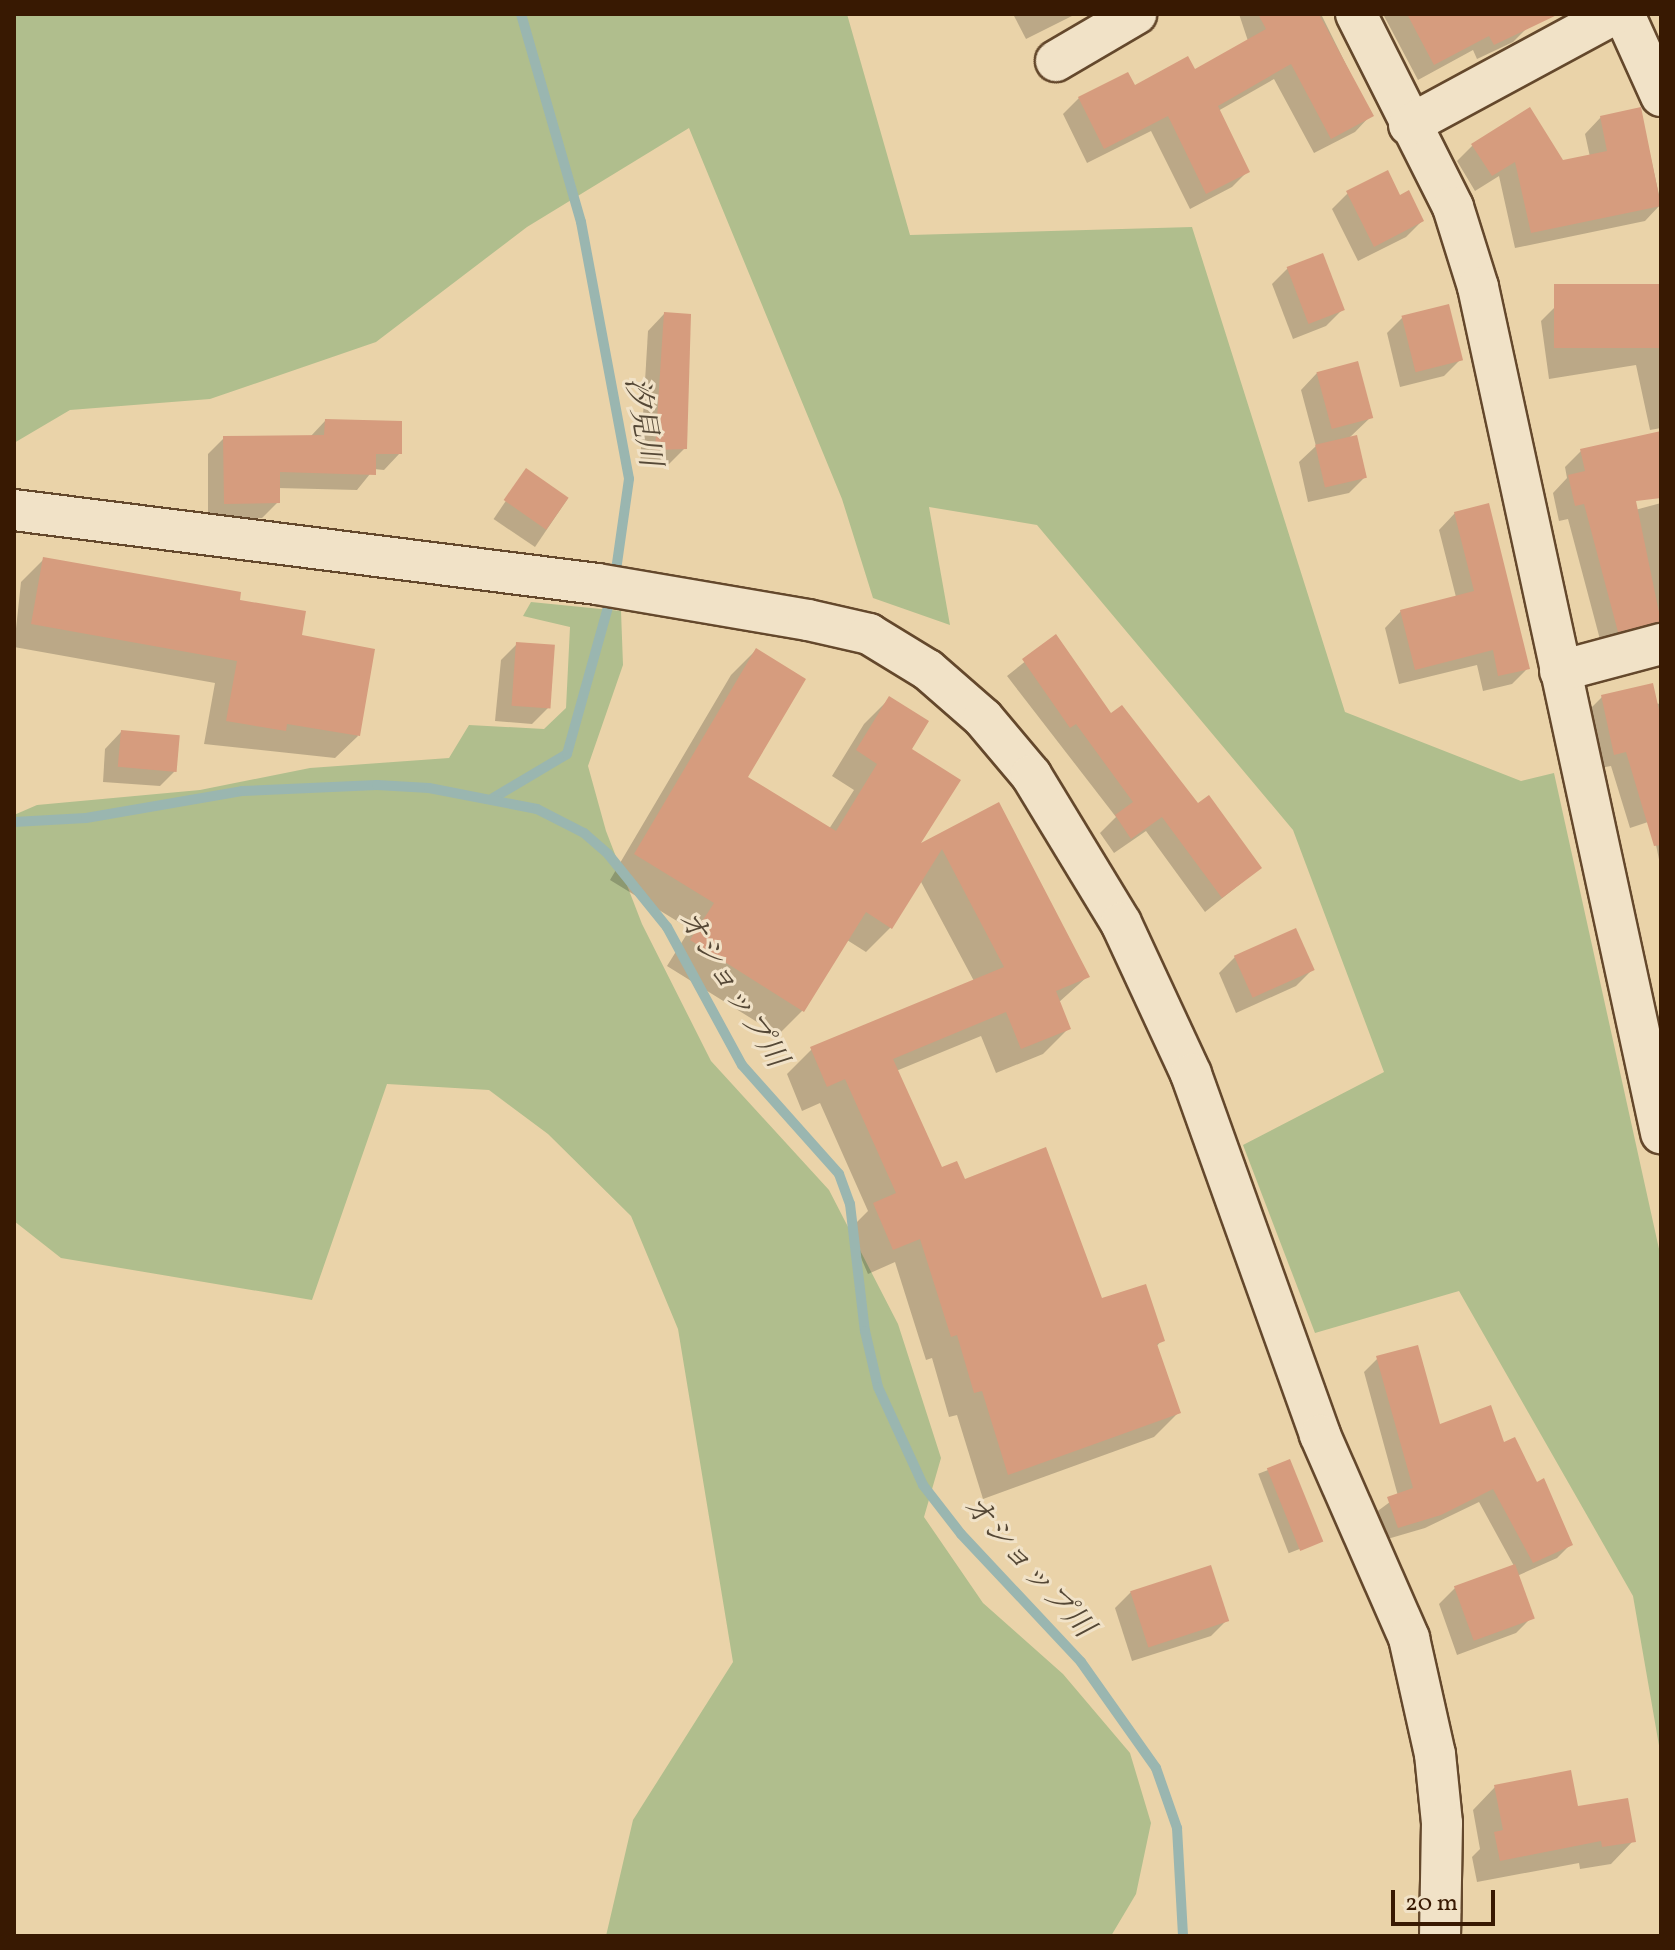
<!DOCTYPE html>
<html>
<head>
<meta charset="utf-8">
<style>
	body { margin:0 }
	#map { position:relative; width:1675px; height:1950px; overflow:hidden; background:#ead3a9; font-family:Vollkorn,"Noto Serif JP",serif }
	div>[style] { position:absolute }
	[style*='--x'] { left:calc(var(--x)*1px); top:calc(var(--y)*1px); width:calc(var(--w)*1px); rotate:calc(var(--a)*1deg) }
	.green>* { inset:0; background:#b0be8d }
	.shadow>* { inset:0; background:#0003; transform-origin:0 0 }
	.stream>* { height:10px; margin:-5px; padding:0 5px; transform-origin:5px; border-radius:5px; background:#9ab6b0 }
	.building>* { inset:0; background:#d69c7e; transform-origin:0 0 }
	.roads { filter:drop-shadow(2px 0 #64482c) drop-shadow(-2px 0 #64482c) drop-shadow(0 2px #64482c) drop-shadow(0 -2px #64482c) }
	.minor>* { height:40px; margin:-20px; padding:0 20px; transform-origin:20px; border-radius:20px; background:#f1e2c7 }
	span { translate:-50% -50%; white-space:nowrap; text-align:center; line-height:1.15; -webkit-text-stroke:6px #f1e2c7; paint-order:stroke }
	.water-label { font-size:30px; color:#554836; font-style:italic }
	.frame { position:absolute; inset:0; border:16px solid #381902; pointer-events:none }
	.scale { position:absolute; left:1391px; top:1890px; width:104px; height:36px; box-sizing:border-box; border:4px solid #381902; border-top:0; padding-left:10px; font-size:24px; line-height:28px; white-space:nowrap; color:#381902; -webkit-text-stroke:6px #f1e2c7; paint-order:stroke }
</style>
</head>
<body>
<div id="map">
	<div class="green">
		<i style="clip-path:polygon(14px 14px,847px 14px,910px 235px,1192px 227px,1345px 712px,1521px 781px,1554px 773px,1661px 1258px,1661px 1757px,1633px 1596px,1459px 1291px,1315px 1333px,1243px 1145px,1384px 1072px,1293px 830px,1037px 525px,929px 507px,950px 625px,873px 598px,842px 499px,689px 128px,527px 227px,376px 342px,210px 399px,70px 410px,14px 443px)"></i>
		<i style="clip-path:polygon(531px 602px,621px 611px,623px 665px,588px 766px,606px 831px,642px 924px,711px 1061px,829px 1190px,898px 1324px,941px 1458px,924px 1517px,983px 1603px,1063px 1674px,1130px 1753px,1151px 1823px,1136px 1894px,1111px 1936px,606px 1936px,633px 1820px,733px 1662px,678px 1329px,631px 1216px,548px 1134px,489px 1090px,387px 1084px,312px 1300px,61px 1258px,14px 1221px,14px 815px,37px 805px,200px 790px,310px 768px,449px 758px,469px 725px,544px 729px,566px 708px,570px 627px,523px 616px)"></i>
	</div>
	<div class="shadow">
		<i style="clip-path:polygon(1013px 14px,1076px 14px,1026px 39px)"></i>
		<i style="clip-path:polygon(1239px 14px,1321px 14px,1371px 115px,1355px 132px,1314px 153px,1274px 79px,1218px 111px,1248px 171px,1232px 187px,1190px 209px,1151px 131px,1087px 163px,1063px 114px,1079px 98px,1194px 72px,1248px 41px)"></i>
		<i style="clip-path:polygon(1383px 14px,1524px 14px,1529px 26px,1513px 42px,1477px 59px,1473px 50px,1418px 80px)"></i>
		<i style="clip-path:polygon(1640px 109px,1661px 204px,1645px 221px,1515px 248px,1499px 176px,1475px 191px,1457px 161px,1473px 145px,1562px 163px,1590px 157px,1585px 134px,1601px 117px)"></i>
		<i style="clip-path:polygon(1348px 193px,1399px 198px,1422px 221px,1406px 237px,1358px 261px,1332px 209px)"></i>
		<i style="clip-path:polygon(1288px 268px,1342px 310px,1326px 326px,1293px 339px,1272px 284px)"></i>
		<i style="clip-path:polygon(1661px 286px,1661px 428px,1650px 430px,1636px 365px,1549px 379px,1541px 321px,1557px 305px)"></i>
		<i style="clip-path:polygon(664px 314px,685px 448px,669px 464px,640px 465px,648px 331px)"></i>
		<i style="clip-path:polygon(1403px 317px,1460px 360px,1444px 376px,1400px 387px,1387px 333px)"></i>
		<i style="clip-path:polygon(1317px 373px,1371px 417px,1349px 438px,1365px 477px,1349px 493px,1308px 502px,1299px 462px,1316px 446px,1301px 390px)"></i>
		<i style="clip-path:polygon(325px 421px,400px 453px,384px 470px,374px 469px,357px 490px,278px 488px,278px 502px,262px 518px,208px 519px,208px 454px,224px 438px,310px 437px)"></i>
		<i style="clip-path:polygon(1581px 451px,1635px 510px,1661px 503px,1661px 633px,1602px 647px,1568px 519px,1559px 521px,1553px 493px,1567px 478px,1565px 467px)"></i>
		<i style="left:526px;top:471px;width:50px;height:58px;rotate:34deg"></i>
		<i style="clip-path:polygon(1455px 513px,1528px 668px,1512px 684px,1483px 691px,1477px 665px,1399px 684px,1385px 628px,1401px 611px,1456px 597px,1439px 530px)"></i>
		<i style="clip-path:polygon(44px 559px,237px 602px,299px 637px,358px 736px,335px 758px,204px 744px,215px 683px,14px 647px,21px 582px)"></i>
		<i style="clip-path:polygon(1056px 637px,1111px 716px,1260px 868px,1205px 912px,1146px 831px,1114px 853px,1100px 833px,1116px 817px,1007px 676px)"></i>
		<i style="clip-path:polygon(517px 644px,548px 708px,532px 724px,495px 721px,501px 660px)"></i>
		<i style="clip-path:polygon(756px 650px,745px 777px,829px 829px,854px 790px,832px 776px,864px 724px,889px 699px,909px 750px,916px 849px,998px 805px,1088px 976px,1058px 1003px,1068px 1029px,1043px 1054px,996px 1073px,981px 1036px,896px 1071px,941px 1169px,964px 1182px,1101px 1301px,1162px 1340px,1156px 1347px,1179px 1412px,1154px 1437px,983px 1499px,957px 1415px,949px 1417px,932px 1358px,926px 1360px,895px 1262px,868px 1274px,849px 1230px,868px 1211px,820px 1103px,802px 1111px,787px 1074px,812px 1049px,974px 981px,920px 880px,891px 927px,866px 952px,847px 940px,803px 1010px,778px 1035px,667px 966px,690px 929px,610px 880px,731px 675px)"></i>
		<i style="clip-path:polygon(1602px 697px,1661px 704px,1661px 869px,1651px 821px,1630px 828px,1611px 766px,1600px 768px,1587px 712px)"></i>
		<i style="clip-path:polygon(121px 732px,176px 770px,160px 786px,103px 782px,105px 749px)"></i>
		<i style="clip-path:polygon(1235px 957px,1312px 970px,1296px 986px,1236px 1013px,1219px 973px)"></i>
		<i style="clip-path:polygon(1378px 1358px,1439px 1427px,1503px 1445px,1536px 1484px,1571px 1544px,1557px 1558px,1517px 1576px,1532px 1617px,1516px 1633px,1457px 1655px,1439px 1604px,1455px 1588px,1514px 1566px,1479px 1502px,1425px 1528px,1384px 1540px,1375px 1513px,1398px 1496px,1364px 1372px)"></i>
		<i style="left:1289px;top:1462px;width:85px;height:33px;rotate:69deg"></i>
		<i style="clip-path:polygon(1131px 1592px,1227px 1620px,1211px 1636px,1132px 1661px,1115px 1608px)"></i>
		<i style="clip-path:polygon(1495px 1787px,1576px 1809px,1633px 1841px,1611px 1864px,1580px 1869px,1579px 1863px,1477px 1882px,1472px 1857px,1480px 1849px,1473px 1810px)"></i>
	</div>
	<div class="stream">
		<i style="--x:521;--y:14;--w:216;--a:73.9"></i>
		<i style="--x:581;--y:222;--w:261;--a:79.4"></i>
		<i style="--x:629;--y:479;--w:99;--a:98.1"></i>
		<i style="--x:493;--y:798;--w:86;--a:-30.7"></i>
		<i style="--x:567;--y:754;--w:167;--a:-74.4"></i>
		<i style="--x:14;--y:822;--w:72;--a:-3.2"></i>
		<i style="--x:86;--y:818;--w:158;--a:-9.8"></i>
		<i style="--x:242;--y:791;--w:135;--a:-2.5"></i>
		<i style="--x:377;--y:785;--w:52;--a:3.3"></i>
		<i style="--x:429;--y:788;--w:110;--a:11"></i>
		<i style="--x:537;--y:809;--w:53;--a:27.1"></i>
		<i style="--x:584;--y:833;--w:32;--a:41"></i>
		<i style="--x:608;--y:854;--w:94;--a:51.1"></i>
		<i style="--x:667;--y:927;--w:157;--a:61.5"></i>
		<i style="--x:742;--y:1065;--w:146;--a:48.3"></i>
		<i style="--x:839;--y:1174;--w:32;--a:70"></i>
		<i style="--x:850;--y:1204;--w:128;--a:83.3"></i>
		<i style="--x:865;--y:1331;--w:57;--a:76.9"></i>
		<i style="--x:878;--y:1387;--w:108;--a:65.3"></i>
		<i style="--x:923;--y:1485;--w:62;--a:52.2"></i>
		<i style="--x:961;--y:1534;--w:175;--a:46.8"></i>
		<i style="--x:1081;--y:1662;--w:130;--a:54.7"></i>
		<i style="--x:1156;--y:1768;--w:64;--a:70.7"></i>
		<i style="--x:1177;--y:1828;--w:108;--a:86.8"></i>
	</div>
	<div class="building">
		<i style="clip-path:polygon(1258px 14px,1319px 14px,1374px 116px,1331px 139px,1291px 64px,1218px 106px,1250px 172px,1206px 194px,1168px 116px,1104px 149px,1078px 97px,1128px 72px,1135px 85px,1188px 56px,1195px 69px,1266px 29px)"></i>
		<i style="clip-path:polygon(1407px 14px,1559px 14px,1494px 45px,1489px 36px,1434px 65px)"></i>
		<i style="clip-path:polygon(1530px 107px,1563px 160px,1607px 151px,1600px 116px,1641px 107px,1661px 206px,1531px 233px,1515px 162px,1492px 176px,1471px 144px)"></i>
		<i style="clip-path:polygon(1388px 170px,1400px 195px,1409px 190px,1424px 221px,1374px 247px,1346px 191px)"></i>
		<i style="left:1323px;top:253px;width:61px;height:39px;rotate:69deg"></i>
		<i style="left:1661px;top:284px;width:64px;height:107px;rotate:90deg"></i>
		<i style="left:1449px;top:304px;width:58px;height:49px;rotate:76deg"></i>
		<i style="clip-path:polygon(664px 312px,691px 314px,687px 449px,655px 450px)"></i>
		<i style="left:1358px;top:361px;width:59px;height:43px;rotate:75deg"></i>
		<i style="clip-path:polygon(325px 419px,402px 421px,402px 454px,376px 454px,376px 475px,280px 472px,280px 503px,224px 504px,223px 436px,324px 435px)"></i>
		<i style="clip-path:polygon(1661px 431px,1661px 498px,1636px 501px,1661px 622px,1618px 632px,1584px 504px,1575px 506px,1568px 475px,1585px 471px,1580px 449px)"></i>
		<i style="left:1357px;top:435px;width:44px;height:43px;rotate:77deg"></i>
		<i style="left:526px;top:468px;width:52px;height:39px;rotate:35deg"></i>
		<i style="clip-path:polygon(1489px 503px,1530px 669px,1498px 676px,1493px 650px,1415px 670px,1400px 610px,1474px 591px,1454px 512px)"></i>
		<i style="clip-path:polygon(43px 557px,241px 592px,240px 600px,306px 611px,302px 635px,375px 649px,360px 736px,287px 724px,286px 731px,226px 721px,237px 661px,31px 624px)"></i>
		<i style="clip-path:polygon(1056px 634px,1111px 713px,1122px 705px,1198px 803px,1209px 795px,1262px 868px,1222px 898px,1162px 817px,1131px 839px,1115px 815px,1133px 802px,1076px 724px,1070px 728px,1022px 659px)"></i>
		<i style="left:516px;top:642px;width:39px;height:64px;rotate:4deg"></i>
		<i style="clip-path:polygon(756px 648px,806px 679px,748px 777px,836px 831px,877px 764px,856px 750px,889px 696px,929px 721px,912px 749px,961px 780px,921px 843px,999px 802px,1090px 977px,1056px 991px,1071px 1029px,1021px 1049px,1006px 1012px,893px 1059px,942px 1167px,957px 1161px,965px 1179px,1046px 1147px,1102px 1298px,1146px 1284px,1165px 1341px,1157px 1344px,1181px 1413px,1008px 1475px,982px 1391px,974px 1393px,957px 1335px,951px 1337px,920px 1239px,893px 1250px,873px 1203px,896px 1193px,845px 1079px,827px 1087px,810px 1047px,1004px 967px,942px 849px,892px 929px,866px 912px,804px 1012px,690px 940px,714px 903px,634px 854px)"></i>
		<i style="clip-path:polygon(1653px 683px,1661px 719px,1661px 845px,1654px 846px,1626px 752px,1614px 755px,1601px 695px)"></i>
		<i style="left:121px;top:730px;width:59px;height:37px;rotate:5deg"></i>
		<i style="left:1296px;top:928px;width:46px;height:68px;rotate:66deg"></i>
		<i style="clip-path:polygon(1418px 1345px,1440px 1424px,1491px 1405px,1504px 1442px,1515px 1437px,1537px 1482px,1544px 1478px,1573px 1545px,1533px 1563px,1493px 1489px,1441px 1515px,1398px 1528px,1387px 1497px,1413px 1488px,1376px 1356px)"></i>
		<i style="left:1290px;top:1459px;width:89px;height:25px;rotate:68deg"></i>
		<i style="left:1515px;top:1564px;width:58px;height:65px;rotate:70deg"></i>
		<i style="left:1211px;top:1565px;width:59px;height:85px;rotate:72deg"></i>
		<i style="clip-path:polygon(1571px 1770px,1578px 1806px,1628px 1798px,1636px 1842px,1602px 1847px,1601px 1841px,1500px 1861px,1494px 1832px,1503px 1830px,1494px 1785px)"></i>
	</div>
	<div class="roads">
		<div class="minor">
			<i style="--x:1356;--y:14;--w:216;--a:63.3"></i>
			<i style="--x:1453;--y:207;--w:84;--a:72.6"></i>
			<i style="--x:1478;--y:287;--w:866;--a:77.79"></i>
			<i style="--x:1624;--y:14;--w:90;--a:65.7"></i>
			<i style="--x:1056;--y:61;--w:93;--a:-30.4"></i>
			<i style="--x:1409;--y:125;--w:233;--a:-28.4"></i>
			<i style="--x:14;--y:510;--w:588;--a:7.23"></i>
			<i style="--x:597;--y:584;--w:214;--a:9.7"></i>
			<i style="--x:808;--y:620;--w:63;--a:12.9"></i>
			<i style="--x:869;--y:634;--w:69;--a:31.4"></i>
			<i style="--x:928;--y:670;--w:73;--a:41.1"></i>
			<i style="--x:983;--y:718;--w:75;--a:49.9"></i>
			<i style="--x:1031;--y:775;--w:173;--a:58.7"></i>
			<i style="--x:1121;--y:923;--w:166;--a:65.1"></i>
			<i style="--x:1191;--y:1074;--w:383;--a:70.3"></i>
			<i style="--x:1320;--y:1435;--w:222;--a:66.3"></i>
			<i style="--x:1409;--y:1638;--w:119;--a:77.4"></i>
			<i style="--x:1435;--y:1754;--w:69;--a:84.2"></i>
			<i style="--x:1442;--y:1823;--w:113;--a:91"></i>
			<i style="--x:1560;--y:671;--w:105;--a:-15"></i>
		</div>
	</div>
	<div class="water-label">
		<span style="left:642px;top:422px;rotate:80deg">汐見川</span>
		<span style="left:731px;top:989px;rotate:58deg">オショップ川</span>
		<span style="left:1027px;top:1567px;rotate:48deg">オショップ川</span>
	</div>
	<div class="frame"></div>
	<div class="scale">20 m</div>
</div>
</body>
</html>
